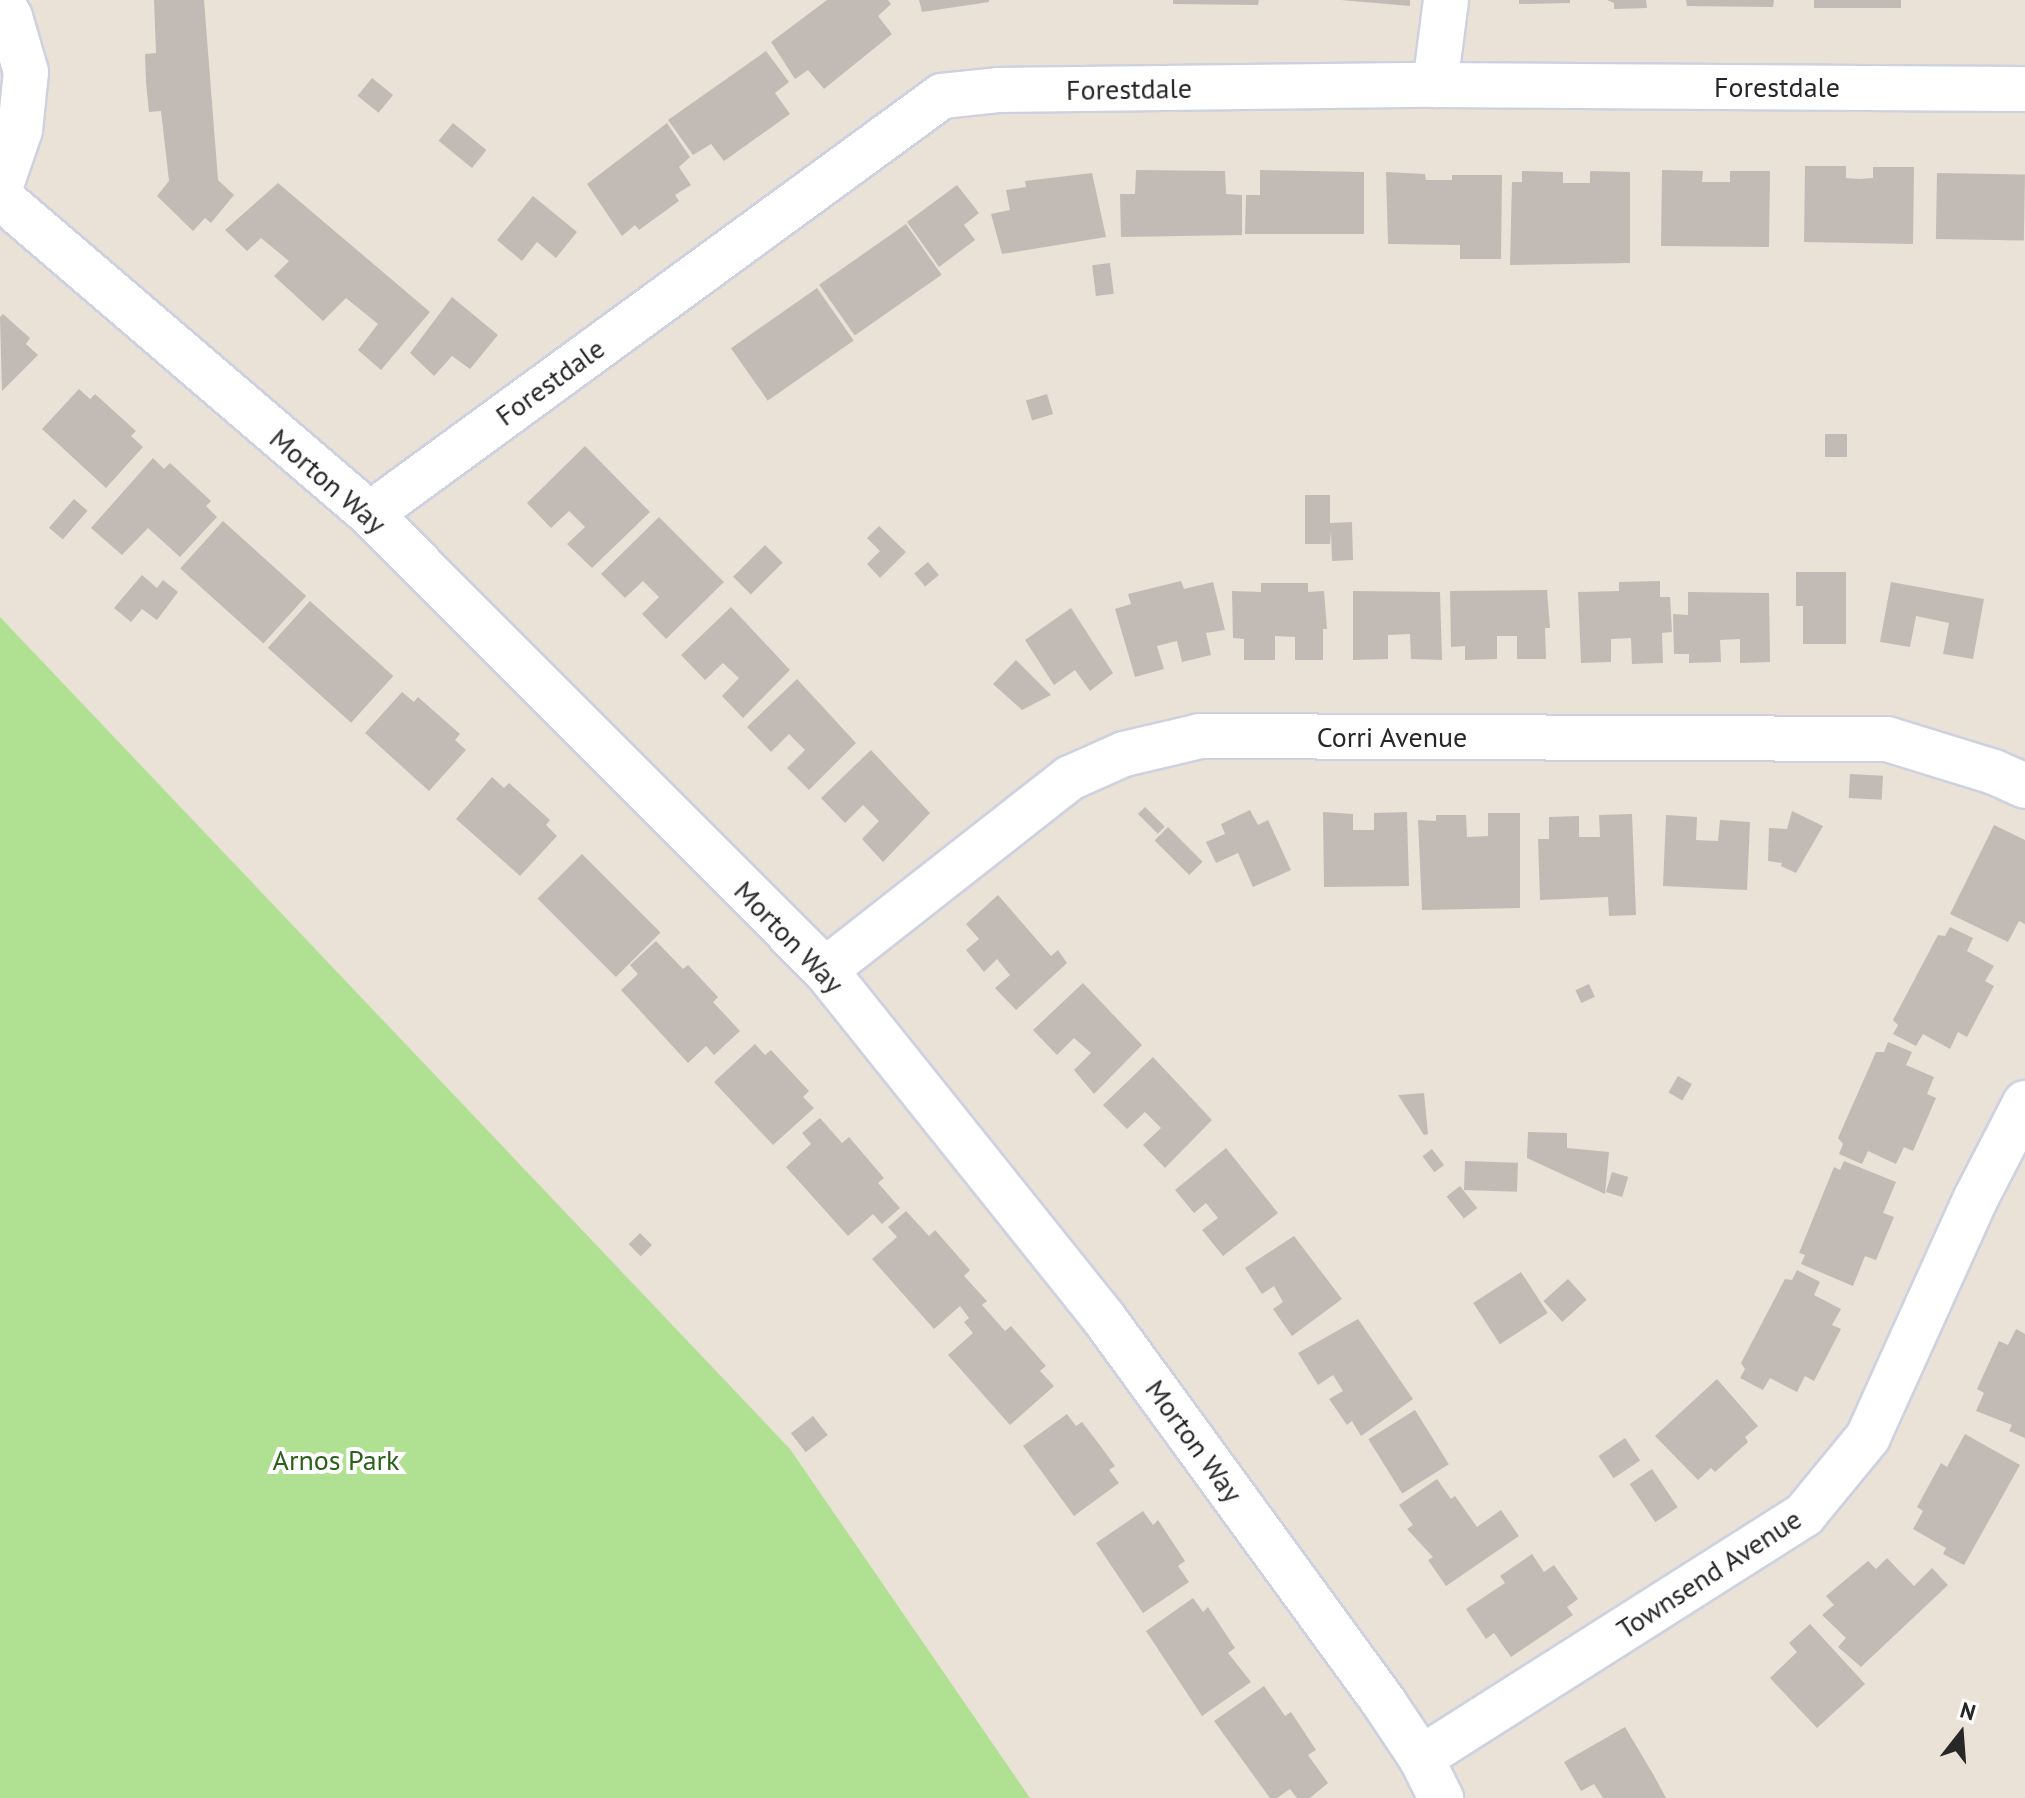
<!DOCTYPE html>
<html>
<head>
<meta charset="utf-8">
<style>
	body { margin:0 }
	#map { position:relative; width:2025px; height:1798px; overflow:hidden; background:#eae1d7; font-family:"PT Sans",sans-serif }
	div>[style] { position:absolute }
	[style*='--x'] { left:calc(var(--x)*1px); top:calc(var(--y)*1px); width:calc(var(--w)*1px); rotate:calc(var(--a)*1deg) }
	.green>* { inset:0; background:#b0e193 }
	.building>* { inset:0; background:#c2bbb5; transform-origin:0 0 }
	.roads { filter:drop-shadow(2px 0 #cdd1e0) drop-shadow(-2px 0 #cdd1e0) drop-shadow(0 2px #cdd1e0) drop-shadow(0 -2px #cdd1e0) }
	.minor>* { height:44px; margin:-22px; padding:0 22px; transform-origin:22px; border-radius:22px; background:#fff }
	.tertiary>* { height:44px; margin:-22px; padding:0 22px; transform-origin:22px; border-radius:22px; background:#fff }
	span { translate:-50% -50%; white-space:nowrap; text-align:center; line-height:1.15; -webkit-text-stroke:8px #fff; paint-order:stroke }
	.street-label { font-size:28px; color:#272727 }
	.park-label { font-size:28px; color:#2a6219 }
	.north { position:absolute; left:1921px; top:1694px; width:80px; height:80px; -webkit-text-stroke:6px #fff; paint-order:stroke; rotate:17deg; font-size:22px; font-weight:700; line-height:32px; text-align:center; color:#272727 }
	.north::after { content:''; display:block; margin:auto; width:28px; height:36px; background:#272727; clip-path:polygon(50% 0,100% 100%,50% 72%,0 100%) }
</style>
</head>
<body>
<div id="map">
	<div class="green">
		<i style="clip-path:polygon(0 617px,790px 1449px,1030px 1798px,0 1798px)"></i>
	</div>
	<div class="building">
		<i style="clip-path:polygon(154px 0,204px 0,218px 180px,234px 195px,211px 223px,205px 218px,193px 231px,157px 196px,169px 181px,161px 111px,149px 112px,146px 82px,145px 54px,156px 53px)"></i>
		<i style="clip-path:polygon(827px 0,888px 0,891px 4px,878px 16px,892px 34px,824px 89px,808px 70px,795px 79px,771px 42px)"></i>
		<i style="clip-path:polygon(919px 0,989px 0,989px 2px,922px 12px)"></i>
		<i style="clip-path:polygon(1173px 0,1259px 0,1258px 5px,1173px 4px)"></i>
		<i style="clip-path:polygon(1341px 0,1410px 0,1410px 6px)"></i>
		<i style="clip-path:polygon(1519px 0,1570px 0,1570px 3px,1519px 4px)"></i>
		<i style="clip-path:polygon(1607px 0,1646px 0,1647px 8px,1614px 9px,1614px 3px)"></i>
		<i style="clip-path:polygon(1686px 0,1774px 0,1773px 7px,1687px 6px)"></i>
		<i style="left:1814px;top:0;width:87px;height:8px"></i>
		<i style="clip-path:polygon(766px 51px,789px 82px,775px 93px,790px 114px,724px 161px,711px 144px,693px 155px,668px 120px)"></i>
		<i style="left:372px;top:78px;width:27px;height:23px;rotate:39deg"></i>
		<i style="left:453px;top:123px;width:43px;height:23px;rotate:39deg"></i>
		<i style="clip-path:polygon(667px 123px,690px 157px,679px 167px,691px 185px,675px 195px,679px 201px,639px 230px,635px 225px,622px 236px,587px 184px)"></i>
		<i style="clip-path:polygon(1805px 166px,1846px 166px,1846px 178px,1859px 179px,1873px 178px,1873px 167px,1914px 167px,1913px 244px,1804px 242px)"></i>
		<i style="clip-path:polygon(1136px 170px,1225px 171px,1226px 194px,1242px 195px,1242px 235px,1121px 237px,1120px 194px,1135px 194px)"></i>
		<i style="clip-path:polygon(1260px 170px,1364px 172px,1364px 234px,1245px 234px,1246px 195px,1260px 195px)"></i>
		<i style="clip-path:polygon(1662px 170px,1703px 171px,1702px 182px,1730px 182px,1730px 171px,1770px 171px,1769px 247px,1661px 246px)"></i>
		<i style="clip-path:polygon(1522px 171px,1563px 172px,1563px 183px,1590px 183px,1590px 171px,1630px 172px,1630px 263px,1510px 265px,1512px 182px,1522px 182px)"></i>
		<i style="clip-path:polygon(1386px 172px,1425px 174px,1426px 180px,1452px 180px,1452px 175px,1502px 175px,1501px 259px,1460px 259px,1460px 245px,1388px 244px)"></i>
		<i style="clip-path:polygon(1092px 173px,1106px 237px,1002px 254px,991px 214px,1010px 210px,1006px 190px,1026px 187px,1025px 181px)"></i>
		<i style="left:1937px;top:173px;width:88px;height:66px;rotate:1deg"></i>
		<i style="clip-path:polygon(278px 183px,430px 312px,381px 370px,358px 350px,378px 324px,346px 298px,323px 321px,274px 276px,289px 261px,261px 238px,247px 251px,225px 230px)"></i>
		<i style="clip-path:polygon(957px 185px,979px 213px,964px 225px,975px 240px,939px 267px,907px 222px)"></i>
		<i style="clip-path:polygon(533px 196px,577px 232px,556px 258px,537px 242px,522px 261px,497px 240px)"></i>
		<i style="left:906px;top:224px;width:62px;height:106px;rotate:55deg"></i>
		<i style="left:1110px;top:263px;width:31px;height:18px;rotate:83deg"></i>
		<i style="left:817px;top:288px;width:64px;height:105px;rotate:55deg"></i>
		<i style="clip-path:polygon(452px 297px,498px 335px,470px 369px,452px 356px,434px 376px,410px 353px)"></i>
		<i style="clip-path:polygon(3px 314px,30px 338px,26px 344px,38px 355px,2px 391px,0 317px)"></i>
		<i style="clip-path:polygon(79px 389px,90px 399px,95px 394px,136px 431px,131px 436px,143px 447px,106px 488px,42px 429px)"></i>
		<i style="left:1047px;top:394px;width:21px;height:22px;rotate:73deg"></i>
		<i style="left:1825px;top:434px;width:22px;height:23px"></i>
		<i style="clip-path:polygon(585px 446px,650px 512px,592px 568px,567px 544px,585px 527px,569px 511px,551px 528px,527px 503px)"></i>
		<i style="clip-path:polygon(153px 458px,164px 469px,170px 463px,211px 501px,206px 506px,217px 517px,180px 557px,148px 528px,122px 555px,91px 528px)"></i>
		<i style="clip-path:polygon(1305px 495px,1330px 495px,1330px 523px,1352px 522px,1353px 560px,1332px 561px,1331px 531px,1330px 544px,1305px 544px)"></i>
		<i style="left:74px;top:499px;width:18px;height:38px;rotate:41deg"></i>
		<i style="clip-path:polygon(659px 517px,724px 582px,666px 639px,642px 614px,659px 597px,643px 581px,625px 598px,601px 574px)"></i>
		<i style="left:223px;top:521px;width:112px;height:64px;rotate:42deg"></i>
		<i style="clip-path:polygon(879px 526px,906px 552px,880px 578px,867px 564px,880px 551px,867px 538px)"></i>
		<i style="left:765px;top:545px;width:25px;height:45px;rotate:45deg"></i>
		<i style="left:928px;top:562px;width:17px;height:18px;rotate:50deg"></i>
		<i style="clip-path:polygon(1796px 572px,1846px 572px,1846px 644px,1803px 644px,1803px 606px,1796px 606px)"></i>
		<i style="clip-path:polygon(142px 575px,157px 588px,163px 580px,178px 592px,157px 620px,142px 609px,131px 622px,114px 608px)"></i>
		<i style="clip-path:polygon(1181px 581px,1184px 589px,1213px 582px,1225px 630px,1206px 633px,1211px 655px,1182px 662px,1177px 641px,1157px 646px,1164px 669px,1135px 677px,1115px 609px,1131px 604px,1128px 594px)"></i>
		<i style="clip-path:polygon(1660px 581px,1660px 597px,1670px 597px,1672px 632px,1662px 633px,1663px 663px,1632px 664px,1631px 638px,1611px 639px,1611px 662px,1581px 663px,1578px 592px,1619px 591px,1619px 582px)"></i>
		<i style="clip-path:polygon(1891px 582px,1984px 599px,1973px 659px,1943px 654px,1949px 623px,1916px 616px,1910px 647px,1880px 642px)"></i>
		<i style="clip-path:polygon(1261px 583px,1308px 583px,1308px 592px,1324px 591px,1327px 629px,1323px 629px,1323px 660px,1295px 660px,1295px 637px,1275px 636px,1275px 660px,1244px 660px,1244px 639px,1233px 638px,1232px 591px,1261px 592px)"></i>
		<i style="clip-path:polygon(1547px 590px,1550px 628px,1545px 628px,1546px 659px,1517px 659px,1517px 636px,1497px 636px,1497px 659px,1465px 660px,1465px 646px,1451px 647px,1450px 591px)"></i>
		<i style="clip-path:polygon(1353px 591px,1440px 592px,1442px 660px,1411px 659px,1410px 634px,1388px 635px,1388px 659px,1353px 660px)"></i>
		<i style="clip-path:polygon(1688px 592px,1769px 593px,1770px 662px,1740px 663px,1740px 639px,1720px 640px,1721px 662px,1689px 663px,1689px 654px,1674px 654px,1673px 614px,1688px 615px)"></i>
		<i style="left:310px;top:601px;width:112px;height:63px;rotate:42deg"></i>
		<i style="clip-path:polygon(731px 607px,790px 670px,743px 718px,722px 696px,739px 678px,723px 663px,705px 680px,681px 655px)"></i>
		<i style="clip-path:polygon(1071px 608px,1113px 673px,1090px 691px,1075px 670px,1054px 685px,1025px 640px)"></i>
		<i style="clip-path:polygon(1016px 660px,1051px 695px,1022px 710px,993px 684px)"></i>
		<i style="clip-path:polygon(797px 679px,856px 743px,809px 790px,787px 768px,805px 750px,789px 734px,771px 752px,747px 727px)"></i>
		<i style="clip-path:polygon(402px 692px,414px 702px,418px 697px,460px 734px,455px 740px,466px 750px,429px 791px,365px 733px)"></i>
		<i style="clip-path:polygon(871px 750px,930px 813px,883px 862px,862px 839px,879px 821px,863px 805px,845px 823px,821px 798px)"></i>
		<i style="left:1850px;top:774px;width:33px;height:24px;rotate:3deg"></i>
		<i style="clip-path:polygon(492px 777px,504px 788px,509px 783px,550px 820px,546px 825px,557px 836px,520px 876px,456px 819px)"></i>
		<i style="left:1145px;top:807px;width:28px;height:10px;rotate:45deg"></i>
		<i style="clip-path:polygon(1250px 810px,1258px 825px,1268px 820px,1291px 870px,1253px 887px,1238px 853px,1216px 863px,1206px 842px,1225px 834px,1221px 824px)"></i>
		<i style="clip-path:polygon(1792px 811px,1823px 826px,1796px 873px,1781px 866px,1782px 863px,1768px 861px,1769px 828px,1787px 829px)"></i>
		<i style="clip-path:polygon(1323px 812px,1353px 814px,1353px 830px,1374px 830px,1374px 813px,1407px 812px,1409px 886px,1324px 887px)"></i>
		<i style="clip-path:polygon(1488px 813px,1520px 813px,1520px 908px,1422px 910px,1418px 820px,1436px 821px,1436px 815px,1466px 815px,1467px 837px,1488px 836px)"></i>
		<i style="clip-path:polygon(1632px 814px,1636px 915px,1609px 916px,1608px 897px,1540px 900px,1538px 839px,1549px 839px,1549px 817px,1579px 816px,1579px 837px,1600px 837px,1599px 815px)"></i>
		<i style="clip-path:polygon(1666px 815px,1697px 817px,1696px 840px,1718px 841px,1720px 820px,1750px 822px,1747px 890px,1663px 886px)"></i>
		<i style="clip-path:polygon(1994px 825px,2025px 840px,2025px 924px,2019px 921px,2008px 942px,1950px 914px)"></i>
		<i style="left:1168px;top:827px;width:49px;height:19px;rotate:45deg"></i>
		<i style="left:582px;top:854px;width:111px;height:63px;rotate:45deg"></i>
		<i style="clip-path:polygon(998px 895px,1051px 956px,1058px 950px,1067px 963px,1016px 1010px,995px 988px,1010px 975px,997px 959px,984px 972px,966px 950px,979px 939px,966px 924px)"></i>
		<i style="clip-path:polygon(1950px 927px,1973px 938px,1967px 951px,1994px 966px,1985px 981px,1994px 986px,1967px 1037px,1958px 1032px,1950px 1049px,1923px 1034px,1916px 1046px,1893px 1034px,1898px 1025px,1893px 1020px,1938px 935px,1945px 936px)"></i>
		<i style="clip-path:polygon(656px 941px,683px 969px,688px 965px,718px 997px,713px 1002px,740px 1031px,714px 1055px,706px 1046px,688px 1063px,621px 990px,638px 974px,630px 965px)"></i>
		<i style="clip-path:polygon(1083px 983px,1142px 1045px,1094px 1094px,1074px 1070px,1091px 1053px,1074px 1038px,1057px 1055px,1033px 1030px)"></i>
		<i style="left:1589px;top:984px;width:14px;height:15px;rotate:65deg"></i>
		<i style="clip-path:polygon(1888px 1042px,1912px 1052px,1906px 1065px,1934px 1077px,1927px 1094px,1936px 1098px,1913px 1151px,1904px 1147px,1896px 1164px,1868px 1151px,1862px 1164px,1839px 1154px,1843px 1144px,1838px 1138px,1876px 1052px,1884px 1052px)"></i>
		<i style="clip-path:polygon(755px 1044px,765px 1055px,771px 1050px,809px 1091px,803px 1097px,814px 1108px,773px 1145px,714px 1082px)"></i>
		<i style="clip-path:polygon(1153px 1057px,1212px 1120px,1165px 1168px,1143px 1145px,1161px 1128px,1145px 1112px,1127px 1129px,1103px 1105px)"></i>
		<i style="left:1678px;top:1076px;width:16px;height:19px;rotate:30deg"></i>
		<i style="clip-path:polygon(1424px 1093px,1428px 1134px,1424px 1135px,1398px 1095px)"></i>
		<i style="clip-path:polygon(820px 1118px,842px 1143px,849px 1137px,884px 1178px,878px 1183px,900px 1208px,882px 1224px,873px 1214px,848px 1236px,786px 1167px,811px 1144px,802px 1133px)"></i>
		<i style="clip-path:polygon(1528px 1132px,1567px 1133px,1567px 1148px,1609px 1152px,1605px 1194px,1527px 1158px)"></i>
		<i style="clip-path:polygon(1226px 1148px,1278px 1213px,1223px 1256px,1202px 1230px,1218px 1218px,1206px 1203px,1194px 1213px,1175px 1190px)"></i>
		<i style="left:1432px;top:1149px;width:20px;height:12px;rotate:53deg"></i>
		<i style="left:1465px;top:1161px;width:53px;height:29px;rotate:2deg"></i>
		<i style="clip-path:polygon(1844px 1161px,1896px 1182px,1883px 1213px,1894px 1217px,1876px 1260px,1865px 1256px,1853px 1286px,1801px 1264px,1805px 1255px,1799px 1253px,1834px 1167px,1840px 1170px)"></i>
		<i style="left:1612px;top:1172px;width:17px;height:21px;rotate:17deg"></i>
		<i style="left:1460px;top:1186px;width:28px;height:17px;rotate:52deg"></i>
		<i style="clip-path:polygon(906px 1211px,929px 1236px,935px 1230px,970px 1270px,964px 1276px,987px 1301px,982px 1305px,1005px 1331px,1011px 1326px,1046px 1366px,1040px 1371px,1054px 1386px,1010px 1425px,948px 1355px,973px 1333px,964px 1322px,969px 1318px,960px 1306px,934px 1329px,872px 1259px,897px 1237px,888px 1227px)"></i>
		<i style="left:640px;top:1233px;width:17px;height:16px;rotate:45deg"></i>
		<i style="clip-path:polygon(1294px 1236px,1342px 1299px,1292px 1336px,1273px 1309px,1283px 1302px,1274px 1286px,1262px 1294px,1245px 1268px)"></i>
		<i style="clip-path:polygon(1797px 1270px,1820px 1282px,1814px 1295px,1841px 1309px,1832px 1325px,1841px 1329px,1814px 1381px,1805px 1376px,1797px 1392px,1770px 1378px,1763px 1390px,1740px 1378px,1745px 1369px,1741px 1363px,1785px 1279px,1792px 1280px)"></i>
		<i style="left:1521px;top:1272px;width:49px;height:57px;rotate:57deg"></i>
		<i style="left:1568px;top:1279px;width:28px;height:33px;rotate:48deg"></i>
		<i style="clip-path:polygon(1358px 1319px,1413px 1399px,1361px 1436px,1352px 1421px,1347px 1425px,1329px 1399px,1343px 1391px,1333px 1375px,1318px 1385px,1298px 1353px)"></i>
		<i style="clip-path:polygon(2016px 1329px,2025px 1334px,2025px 1438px,2009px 1431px,2012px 1425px,1976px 1411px,1984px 1393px,1977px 1389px,1999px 1341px,2008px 1345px)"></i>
		<i style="clip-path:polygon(1717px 1379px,1758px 1426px,1745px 1437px,1748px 1442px,1715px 1472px,1711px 1468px,1698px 1480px,1655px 1436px)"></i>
		<i style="left:1415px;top:1410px;width:64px;height:55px;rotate:58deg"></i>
		<i style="clip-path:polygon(1067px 1414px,1076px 1426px,1082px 1422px,1099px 1444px,1115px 1466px,1109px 1470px,1119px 1483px,1074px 1516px,1023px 1446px)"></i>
		<i style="left:813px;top:1416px;width:24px;height:28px;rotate:52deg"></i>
		<i style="clip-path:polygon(1965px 1434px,2020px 1465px,1964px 1565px,1943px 1554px,1946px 1548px,1913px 1529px,1923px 1511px,1917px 1507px,1941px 1463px,1947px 1467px)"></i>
		<i style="left:1625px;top:1438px;width:27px;height:32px;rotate:56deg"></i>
		<i style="left:1652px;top:1469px;width:46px;height:27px;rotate:56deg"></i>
		<i style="clip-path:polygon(1437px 1479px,1451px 1499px,1455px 1496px,1477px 1527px,1501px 1510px,1519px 1536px,1446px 1586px,1428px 1560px,1433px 1557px,1407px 1529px,1413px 1525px,1399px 1505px)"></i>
		<i style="clip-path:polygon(1143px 1511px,1153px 1525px,1158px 1520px,1185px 1561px,1178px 1566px,1189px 1582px,1143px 1613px,1096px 1543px)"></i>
		<i style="clip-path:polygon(1532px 1554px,1544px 1572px,1554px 1565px,1578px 1599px,1567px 1607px,1573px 1615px,1511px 1657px,1494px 1633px,1486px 1639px,1466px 1609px,1505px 1583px,1500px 1576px)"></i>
		<i style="clip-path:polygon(1887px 1558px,1914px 1586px,1932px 1568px,1948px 1585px,1861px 1667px,1838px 1647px,1846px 1638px,1822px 1615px,1834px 1605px,1826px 1596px,1868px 1561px,1876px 1569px)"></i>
		<i style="clip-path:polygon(1193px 1598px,1203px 1612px,1208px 1607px,1235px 1648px,1228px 1653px,1251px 1682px,1202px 1716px,1146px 1631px)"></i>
		<i style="clip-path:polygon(1810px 1624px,1865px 1684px,1817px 1728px,1770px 1678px,1797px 1652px,1789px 1643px)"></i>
		<i style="clip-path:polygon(1264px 1686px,1285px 1716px,1291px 1712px,1316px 1750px,1308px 1755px,1328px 1783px,1310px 1798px,1297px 1798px,1290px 1789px,1277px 1798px,1270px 1798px,1214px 1721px)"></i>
		<i style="clip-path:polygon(1625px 1727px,1653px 1774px,1666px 1798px,1603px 1798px,1594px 1784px,1581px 1791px,1564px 1762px)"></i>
	</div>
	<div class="roads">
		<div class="minor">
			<i style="--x:1435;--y:85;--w:86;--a:-82.6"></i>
			<i style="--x:370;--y:514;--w:708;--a:-36.16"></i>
			<i style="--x:942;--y:96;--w:56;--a:-6.1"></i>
			<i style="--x:998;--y:90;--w:437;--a:-0.7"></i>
			<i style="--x:1435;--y:85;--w:590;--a:0.39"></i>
			<i style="--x:825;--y:970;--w:311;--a:-38.1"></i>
			<i style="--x:1070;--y:778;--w:59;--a:-24"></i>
			<i style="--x:1124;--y:754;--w:78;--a:-13.3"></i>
			<i style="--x:1200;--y:736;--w:687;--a:0.25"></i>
			<i style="--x:1887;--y:739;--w:112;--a:17.1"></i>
			<i style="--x:1994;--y:772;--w:34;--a:24"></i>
			<i style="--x:1421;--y:1758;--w:454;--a:-32.4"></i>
			<i style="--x:1804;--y:1515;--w:101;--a:-50.6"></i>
			<i style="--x:1868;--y:1437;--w:262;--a:-65.7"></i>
			<i style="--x:1976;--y:1198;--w:107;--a:-62.7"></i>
		</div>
		<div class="tertiary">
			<i style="--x:0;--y:188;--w:61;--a:-71"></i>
			<i style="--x:20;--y:130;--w:58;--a:-84.1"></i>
			<i style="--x:26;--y:72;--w:57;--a:-106.2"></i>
			<i style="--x:10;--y:17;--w:20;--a:-120"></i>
			<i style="--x:0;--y:197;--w:487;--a:40.6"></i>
			<i style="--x:370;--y:514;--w:644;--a:45.06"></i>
			<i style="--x:825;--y:970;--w:445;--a:51.3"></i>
			<i style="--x:1103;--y:1317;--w:479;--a:53.9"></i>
			<i style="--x:1385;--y:1704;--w:65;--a:56.3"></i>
			<i style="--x:1421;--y:1758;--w:45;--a:63.4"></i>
		</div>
	</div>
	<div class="street-label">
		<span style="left:1777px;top:87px">Forestdale</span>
		<span style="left:1129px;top:89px;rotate:-1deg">Forestdale</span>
		<span style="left:550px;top:382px;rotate:-36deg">Forestdale</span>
		<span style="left:328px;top:481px;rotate:41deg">Morton Way</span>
		<span style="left:1392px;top:737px">Corri Avenue</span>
		<span style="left:789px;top:937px;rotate:46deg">Morton Way</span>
		<span style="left:1194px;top:1441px;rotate:54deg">Morton Way</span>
		<span style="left:1709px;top:1574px;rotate:-33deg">Townsend Avenue</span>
	</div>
	<div class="park-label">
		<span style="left:336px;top:1460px">Arnos Park</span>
	</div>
	<div class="north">N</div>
</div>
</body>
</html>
